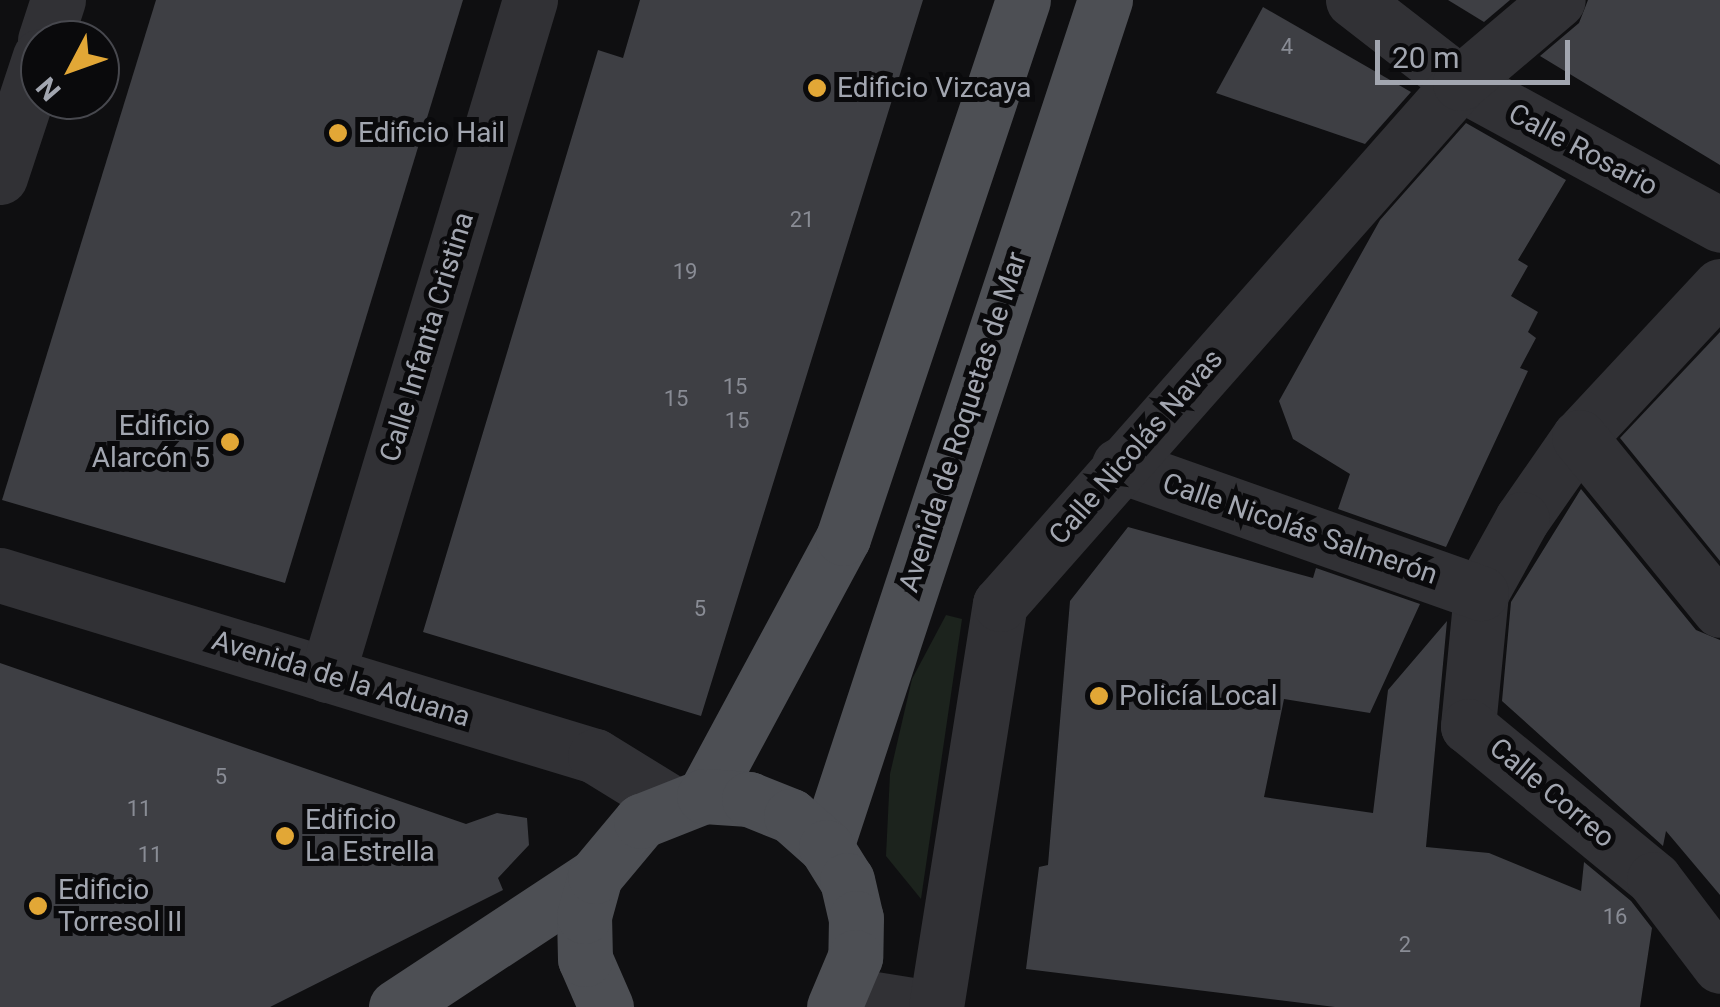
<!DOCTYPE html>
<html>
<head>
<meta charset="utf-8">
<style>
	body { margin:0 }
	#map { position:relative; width:1720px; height:1007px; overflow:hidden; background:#0f0f11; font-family:Roboto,sans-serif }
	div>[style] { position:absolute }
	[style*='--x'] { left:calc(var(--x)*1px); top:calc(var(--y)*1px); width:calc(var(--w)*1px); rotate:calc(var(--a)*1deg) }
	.green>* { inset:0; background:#1c231d }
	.building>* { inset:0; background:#3e3f44 }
	.minor>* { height:55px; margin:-27.5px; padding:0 27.5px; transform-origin:27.5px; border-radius:27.5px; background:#313135 }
	.major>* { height:55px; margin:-27.5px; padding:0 27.5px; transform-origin:27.5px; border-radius:27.5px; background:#4d4f54 }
	.dots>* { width:28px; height:28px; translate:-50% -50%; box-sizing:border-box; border:5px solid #0a0a0c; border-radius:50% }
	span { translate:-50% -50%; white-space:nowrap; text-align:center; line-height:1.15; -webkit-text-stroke:10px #0a0a0c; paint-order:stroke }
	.number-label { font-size:22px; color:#898c95 }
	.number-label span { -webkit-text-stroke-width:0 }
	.poi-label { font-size:28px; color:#a2a6b0 }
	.left { translate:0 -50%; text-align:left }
	.right { translate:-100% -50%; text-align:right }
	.street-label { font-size:28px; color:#a2a6b0 }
	.north { position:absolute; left:20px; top:20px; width:100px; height:100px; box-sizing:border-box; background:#0a0a0c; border:2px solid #47484e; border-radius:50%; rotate:229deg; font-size:28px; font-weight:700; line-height:40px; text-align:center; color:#a2a6b0 }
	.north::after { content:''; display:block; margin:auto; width:35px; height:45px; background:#e2a736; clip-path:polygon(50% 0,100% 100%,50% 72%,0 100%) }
	.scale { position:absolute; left:1375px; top:40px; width:195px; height:45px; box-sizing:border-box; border:5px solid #a2a6b0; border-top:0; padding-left:12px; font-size:30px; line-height:35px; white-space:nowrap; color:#a2a6b0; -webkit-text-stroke:8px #0a0a0c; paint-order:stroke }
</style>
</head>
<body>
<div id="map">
	<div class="green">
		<i style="clip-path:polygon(946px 615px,962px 619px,921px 899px,886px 856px,890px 774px,912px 679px)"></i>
	</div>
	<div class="building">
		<i style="clip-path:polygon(156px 0,463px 0,285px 583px,2px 500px)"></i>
		<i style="clip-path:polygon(640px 0,923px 0,701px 716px,423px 632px,598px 50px,623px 58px)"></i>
		<i style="clip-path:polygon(1448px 0,1510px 0,1484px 22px)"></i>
		<i style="clip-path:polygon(1588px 0,1720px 0,1720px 165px,1540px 56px,1579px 23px)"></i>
		<i style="clip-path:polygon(1263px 7px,1411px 92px,1365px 144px,1216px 93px)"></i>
		<i style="clip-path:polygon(1466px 123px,1566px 180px,1518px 260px,1528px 266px,1511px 296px,1538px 312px,1528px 332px,1536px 338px,1520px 368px,1528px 371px,1446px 547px,1338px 509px,1350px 474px,1293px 439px,1279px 401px,1380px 220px)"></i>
		<i style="clip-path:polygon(1720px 332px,1720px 561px,1620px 438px)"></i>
		<i style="clip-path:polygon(1581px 489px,1696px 630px,1720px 640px,1720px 895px,1666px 831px,1663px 846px,1502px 701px,1511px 602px)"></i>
		<i style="clip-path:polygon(1128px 527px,1313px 578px,1316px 568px,1420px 604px,1370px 713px,1284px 699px,1264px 797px,1373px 813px,1388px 690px,1447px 621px,1426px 847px,1489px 853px,1581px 891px,1584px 862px,1631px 901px,1652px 928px,1640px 1007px,1335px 1007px,1026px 969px,1039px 867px,1048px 865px,1070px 601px)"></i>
		<i style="clip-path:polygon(0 663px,466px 824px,497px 813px,527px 818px,529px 845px,498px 878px,503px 890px,270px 1007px,0 1007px)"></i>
	</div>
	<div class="minor">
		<i style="--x:1353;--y:0;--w:135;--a:37.8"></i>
		<i style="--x:1460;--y:83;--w:296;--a:28.6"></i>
		<i style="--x:45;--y:40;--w:42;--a:-72"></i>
		<i style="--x:0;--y:177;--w:127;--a:-71.7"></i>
		<i style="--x:1720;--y:286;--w:207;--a:133"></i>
		<i style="--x:1579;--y:437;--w:100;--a:124.8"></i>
		<i style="--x:1522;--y:519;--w:85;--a:119"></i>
		<i style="--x:1481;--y:593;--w:134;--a:95.6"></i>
		<i style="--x:1468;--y:726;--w:241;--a:39.4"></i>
		<i style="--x:1654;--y:879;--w:109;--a:52.8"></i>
		<i style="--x:1579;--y:437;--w:223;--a:50.8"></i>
		<i style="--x:1119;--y:465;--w:384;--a:19.5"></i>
		<i style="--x:0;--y:575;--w:622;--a:16.92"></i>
		<i style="--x:595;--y:756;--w:92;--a:31.6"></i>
		<i style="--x:327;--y:675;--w:705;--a:-73.26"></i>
		<i style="--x:843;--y:994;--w:82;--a:9.1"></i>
		<i style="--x:936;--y:1007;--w:408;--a:-81"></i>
		<i style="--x:1000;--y:604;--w:695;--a:-48.56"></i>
		<i style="--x:1460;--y:83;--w:128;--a:-40.3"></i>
	</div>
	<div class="major">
		<i style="--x:704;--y:796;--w:293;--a:-61.7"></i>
		<i style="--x:843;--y:538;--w:567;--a:-71.5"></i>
		<i style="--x:826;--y:847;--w:892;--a:-71.77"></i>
		<i style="--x:396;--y:1007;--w:238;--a:-33.4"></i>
		<i style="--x:606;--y:1007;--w:52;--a:-113.6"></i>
		<i style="--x:585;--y:959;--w:43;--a:-91.3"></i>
		<i style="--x:584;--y:916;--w:41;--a:-74.6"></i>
		<i style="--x:595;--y:876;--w:72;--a:-50.1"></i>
		<i style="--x:641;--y:821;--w:68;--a:-21.6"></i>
		<i style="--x:704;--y:796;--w:45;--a:3.8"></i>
		<i style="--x:749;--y:799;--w:45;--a:22"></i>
		<i style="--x:791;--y:816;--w:47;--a:41.5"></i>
		<i style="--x:826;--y:847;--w:39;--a:58"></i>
		<i style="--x:847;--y:880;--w:39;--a:77"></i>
		<i style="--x:856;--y:918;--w:39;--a:91"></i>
		<i style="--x:855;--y:957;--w:54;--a:112.8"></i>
	</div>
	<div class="dots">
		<i style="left:817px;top:88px;background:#e2a736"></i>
		<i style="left:338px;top:133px;background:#e2a736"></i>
		<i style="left:230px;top:442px;background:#e2a736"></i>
		<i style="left:1099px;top:696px;background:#e2a736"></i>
		<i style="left:285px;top:836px;background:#e2a736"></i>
		<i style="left:38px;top:906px;background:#e2a736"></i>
	</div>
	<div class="number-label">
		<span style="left:1287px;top:47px">4</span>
		<span style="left:802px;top:220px">21</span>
		<span style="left:685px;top:272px">19</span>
		<span style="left:735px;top:387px">15</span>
		<span style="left:676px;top:399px">15</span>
		<span style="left:737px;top:421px">15</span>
		<span style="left:700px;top:609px">5</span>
		<span style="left:221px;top:777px">5</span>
		<span style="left:139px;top:809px">11</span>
		<span style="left:150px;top:855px">11</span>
		<span style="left:1615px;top:917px">16</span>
		<span style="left:1405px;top:945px">2</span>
	</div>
	<div class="poi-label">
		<span class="left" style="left:837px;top:88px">Edificio Vizcaya</span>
		<span class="left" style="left:358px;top:133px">Edificio Hail</span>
		<span class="right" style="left:210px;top:442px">Edificio<br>Alarcón 5</span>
		<span class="left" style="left:1119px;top:696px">Policía Local</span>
		<span class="left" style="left:305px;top:836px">Edificio<br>La Estrella</span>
		<span class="left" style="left:58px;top:906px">Edificio<br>Torresol II</span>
	</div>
	<div class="street-label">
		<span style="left:1583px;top:150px;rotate:28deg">Calle Rosario</span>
		<span style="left:427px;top:337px;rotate:-73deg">Calle Infanta Cristina</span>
		<span style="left:963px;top:422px;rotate:-72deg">Avenida de Roquetas de Mar</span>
		<span style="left:1136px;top:447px;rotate:-49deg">Calle Nicolás Navas</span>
		<span style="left:1300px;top:529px;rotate:19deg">Calle Nicolás Salmerón</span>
		<span style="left:341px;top:679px;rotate:17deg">Avenida de la Aduana</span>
		<span style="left:1552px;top:793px;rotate:40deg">Calle Correo</span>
	</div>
	<div class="north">N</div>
	<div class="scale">20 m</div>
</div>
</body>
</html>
